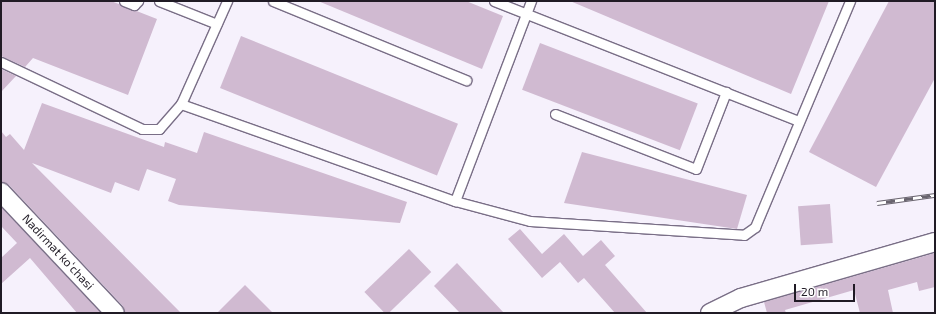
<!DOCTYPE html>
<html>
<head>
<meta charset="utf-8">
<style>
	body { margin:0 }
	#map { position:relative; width:936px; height:314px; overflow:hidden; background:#f6f1fc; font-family:"Exo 2",sans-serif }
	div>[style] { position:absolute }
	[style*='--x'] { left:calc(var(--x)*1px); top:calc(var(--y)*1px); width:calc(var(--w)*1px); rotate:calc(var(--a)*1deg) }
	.building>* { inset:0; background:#d0bad1; transform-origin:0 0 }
	.roads { filter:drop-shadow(1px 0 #796e86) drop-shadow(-1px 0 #796e86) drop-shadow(0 1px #796e86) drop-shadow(0 -1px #796e86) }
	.service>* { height:9px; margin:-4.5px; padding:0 4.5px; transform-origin:4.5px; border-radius:4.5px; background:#fff }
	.minor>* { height:18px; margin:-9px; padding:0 9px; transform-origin:9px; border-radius:9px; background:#fff }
	.rail>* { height:4.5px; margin-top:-2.25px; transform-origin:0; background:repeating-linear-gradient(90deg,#fff 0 9px,#69646e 0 18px); box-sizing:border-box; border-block:1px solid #69646e }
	span { translate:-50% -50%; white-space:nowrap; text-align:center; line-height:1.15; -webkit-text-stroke:3.5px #fff; paint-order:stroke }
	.street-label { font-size:12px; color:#201b25 }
	.frame { position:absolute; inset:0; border:2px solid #201b25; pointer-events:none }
	.scale { position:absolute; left:794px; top:284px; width:61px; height:18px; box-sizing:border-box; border:2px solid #201b25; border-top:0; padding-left:5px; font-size:12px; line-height:14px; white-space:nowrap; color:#201b25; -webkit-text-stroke:3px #fff; paint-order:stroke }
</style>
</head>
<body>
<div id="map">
	<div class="building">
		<i style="clip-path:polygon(1px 1px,111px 1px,157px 19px,128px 95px,33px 58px,25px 67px,1px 56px)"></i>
		<i style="clip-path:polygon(318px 1px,466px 1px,503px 16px,482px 69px)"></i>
		<i style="clip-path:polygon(570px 1px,829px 1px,791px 94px)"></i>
		<i style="clip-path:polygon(889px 1px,935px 1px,935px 78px,876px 187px,809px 152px)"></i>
		<i style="left:241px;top:36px;width:234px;height:56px;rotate:22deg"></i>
		<i style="left:540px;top:43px;width:169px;height:50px;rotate:21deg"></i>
		<i style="clip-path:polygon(1px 69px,16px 76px,1px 92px)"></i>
		<i style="clip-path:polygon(42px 103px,164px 147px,165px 142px,197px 153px,204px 132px,407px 202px,400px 223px,179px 205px,168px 201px,176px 179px,147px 169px,139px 191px,115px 182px,111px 193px,32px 163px,181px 313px,125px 313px,123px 306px,9px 185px,1px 182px,1px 131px,6px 137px,10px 134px,24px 150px)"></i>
		<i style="clip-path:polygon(582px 152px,747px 195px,737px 229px,564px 203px)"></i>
		<i style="left:830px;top:204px;width:39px;height:32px;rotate:86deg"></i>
		<i style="clip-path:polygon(1px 207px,101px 313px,77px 313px,30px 258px,1px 284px,1px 258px,17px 243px,1px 226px)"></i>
		<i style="clip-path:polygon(520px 229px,542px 254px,564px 234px,583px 256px,601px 240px,615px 256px,605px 265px,647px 313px,615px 313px,584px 278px,578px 283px,560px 262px,542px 278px,508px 239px)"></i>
		<i style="left:409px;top:249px;width:32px;height:62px;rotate:46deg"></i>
		<i style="clip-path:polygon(935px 253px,935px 287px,919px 291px,917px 282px,888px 290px,893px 313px,860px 313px,854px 290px,785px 310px,786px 313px,767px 313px,764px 302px)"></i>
		<i style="clip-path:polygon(457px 263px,504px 313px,460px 313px,434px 286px)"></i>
		<i style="clip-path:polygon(245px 285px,273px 313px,217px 313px)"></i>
	</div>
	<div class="roads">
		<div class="service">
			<i style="--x:124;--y:1;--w:11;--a:22"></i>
			<i style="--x:134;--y:5;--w:6;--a:-45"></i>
			<i style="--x:159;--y:1;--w:62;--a:21.6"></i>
			<i style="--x:273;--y:1;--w:209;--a:22.3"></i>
			<i style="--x:494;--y:1;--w:327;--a:21.5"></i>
			<i style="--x:1;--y:62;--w:156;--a:25.4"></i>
			<i style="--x:142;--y:129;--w:17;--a:0"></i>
			<i style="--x:159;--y:129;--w:33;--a:-49"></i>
			<i style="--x:181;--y:104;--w:113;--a:-65.9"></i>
			<i style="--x:181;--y:104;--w:291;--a:19.5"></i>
			<i style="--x:455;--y:201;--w:78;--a:14.9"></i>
			<i style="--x:530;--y:221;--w:214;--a:3.7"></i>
			<i style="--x:744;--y:235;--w:14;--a:-36"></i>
			<i style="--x:755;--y:227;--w:245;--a:-67.2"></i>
			<i style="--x:555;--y:114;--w:151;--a:21.3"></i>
			<i style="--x:696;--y:169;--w:83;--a:-68.7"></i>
			<i style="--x:455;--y:201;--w:214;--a:-69.2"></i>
		</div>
		<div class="minor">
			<i style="--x:1;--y:192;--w:166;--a:46.7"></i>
			<i style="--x:710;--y:313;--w:34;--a:-26"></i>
			<i style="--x:741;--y:298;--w:202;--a:-16.1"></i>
		</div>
	</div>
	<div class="rail">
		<i style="--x:877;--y:203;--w:59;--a:-7.9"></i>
	</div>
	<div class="street-label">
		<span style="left:58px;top:252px;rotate:47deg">Nadirmat koʻchasi</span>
	</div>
	<div class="frame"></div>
	<div class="scale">20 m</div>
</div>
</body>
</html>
